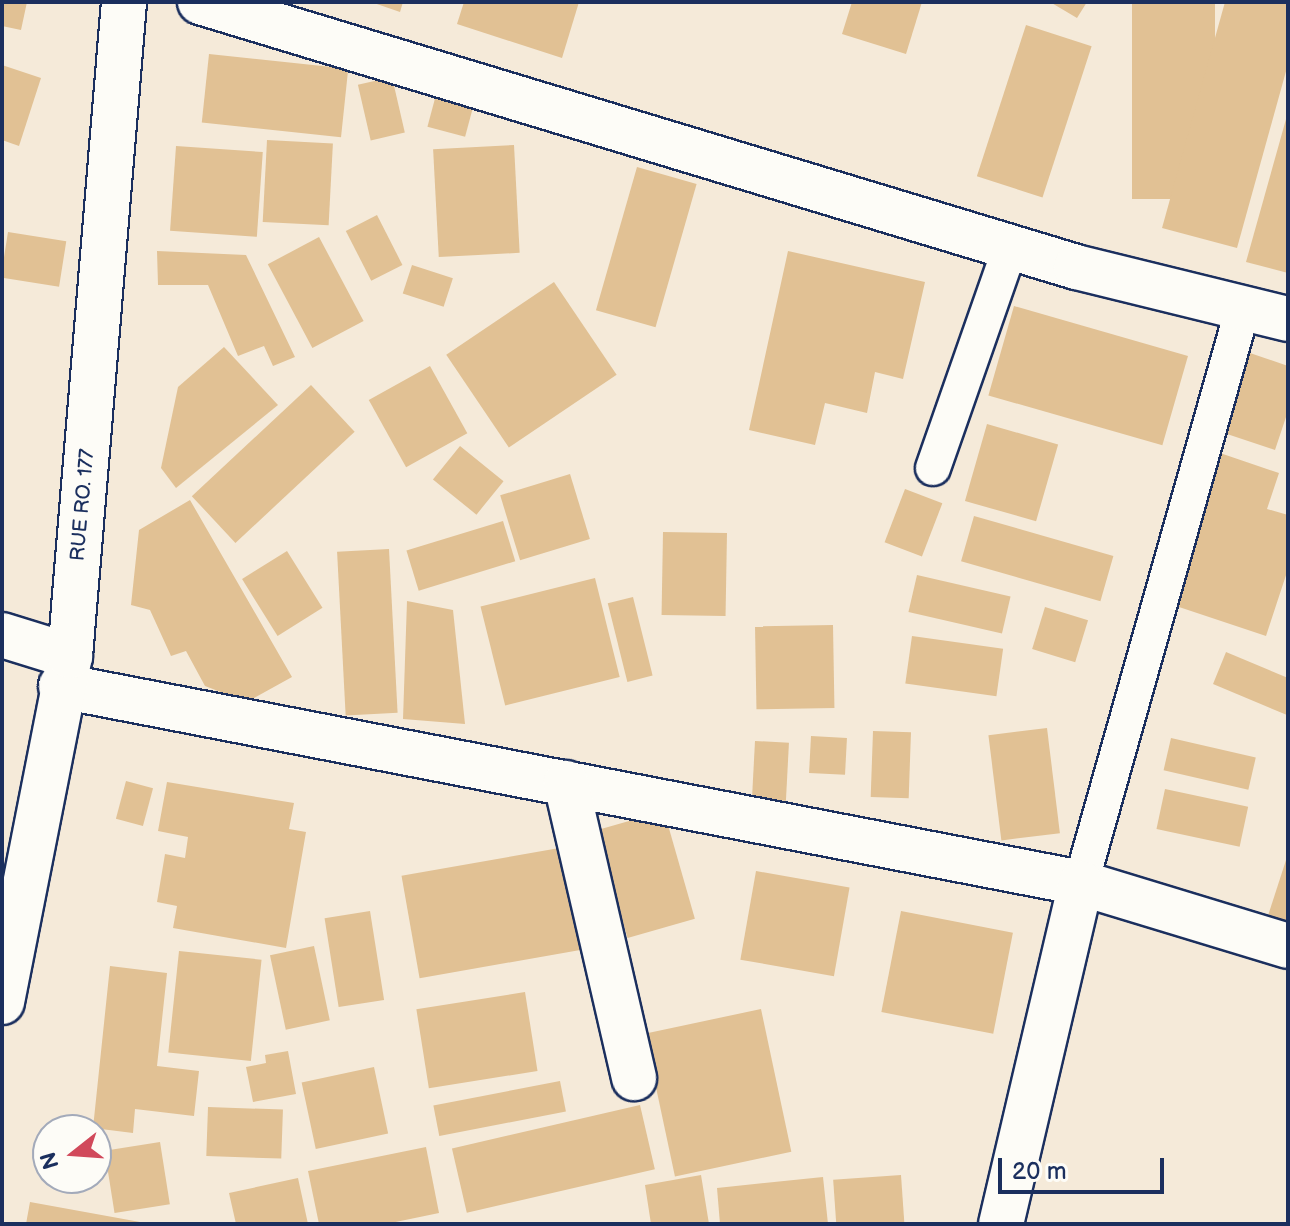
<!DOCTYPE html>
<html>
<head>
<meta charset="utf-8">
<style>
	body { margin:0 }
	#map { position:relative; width:1290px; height:1226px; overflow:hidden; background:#f5ead9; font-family:"Balsamiq Sans",sans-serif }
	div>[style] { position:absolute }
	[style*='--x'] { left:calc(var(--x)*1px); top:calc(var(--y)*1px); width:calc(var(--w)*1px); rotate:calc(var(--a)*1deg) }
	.building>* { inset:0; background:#e1c194; transform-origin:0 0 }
	.roads { filter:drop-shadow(2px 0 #1b2f5e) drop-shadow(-2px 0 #1b2f5e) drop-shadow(0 2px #1b2f5e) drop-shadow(0 -2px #1b2f5e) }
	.service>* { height:34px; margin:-17px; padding:0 17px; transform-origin:17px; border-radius:17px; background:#fdfcf7 }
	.minor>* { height:44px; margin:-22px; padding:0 22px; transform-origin:22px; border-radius:22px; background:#fdfcf7 }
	span { translate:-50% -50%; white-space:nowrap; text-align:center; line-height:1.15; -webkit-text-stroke:7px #fdfcf7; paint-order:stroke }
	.street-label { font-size:20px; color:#1b2f5e }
	.frame { position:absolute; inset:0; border:4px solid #1b2f5e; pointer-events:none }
	.north { position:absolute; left:32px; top:1114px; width:80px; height:80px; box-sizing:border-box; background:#fdfcf7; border:2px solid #a3aaba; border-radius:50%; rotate:253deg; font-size:22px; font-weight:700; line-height:32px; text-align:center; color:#1b2f5e }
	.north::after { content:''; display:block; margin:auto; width:28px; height:36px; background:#d1495b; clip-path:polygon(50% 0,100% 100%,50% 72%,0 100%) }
	.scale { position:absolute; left:998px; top:1158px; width:166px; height:36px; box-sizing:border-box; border:4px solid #1b2f5e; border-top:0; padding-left:10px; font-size:24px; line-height:28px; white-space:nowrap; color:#1b2f5e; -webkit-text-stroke:6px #fdfcf7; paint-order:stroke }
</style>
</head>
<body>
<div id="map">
	<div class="building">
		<i style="clip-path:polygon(2px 2px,27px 2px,21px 30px,2px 26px)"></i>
		<i style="clip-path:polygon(371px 2px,403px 2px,400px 12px)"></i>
		<i style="clip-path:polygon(464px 2px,579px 2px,562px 58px,457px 24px)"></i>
		<i style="clip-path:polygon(852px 2px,922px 2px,906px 54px,842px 34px)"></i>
		<i style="clip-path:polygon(1050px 2px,1087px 2px,1077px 18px)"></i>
		<i style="left:1132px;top:2px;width:83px;height:197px"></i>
		<i style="clip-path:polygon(1225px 2px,1288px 2px,1288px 64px,1237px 248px,1162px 228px)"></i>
		<i style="left:1026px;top:25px;width:69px;height:159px;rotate:18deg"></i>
		<i style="left:209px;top:54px;width:140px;height:69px;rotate:6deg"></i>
		<i style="clip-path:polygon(2px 65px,41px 78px,19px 146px,2px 140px)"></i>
		<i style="left:392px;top:77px;width:57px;height:35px;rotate:77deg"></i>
		<i style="left:437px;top:91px;width:39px;height:37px;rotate:15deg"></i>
		<i style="clip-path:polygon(1288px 112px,1288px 273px,1246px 262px)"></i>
		<i style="left:267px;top:140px;width:66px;height:82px;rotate:3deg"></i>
		<i style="left:514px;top:145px;width:108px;height:81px;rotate:87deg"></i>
		<i style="left:176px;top:146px;width:87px;height:85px;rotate:4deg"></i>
		<i style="left:637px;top:167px;width:62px;height:149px;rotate:16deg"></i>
		<i style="left:377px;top:215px;width:56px;height:35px;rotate:63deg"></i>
		<i style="left:8px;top:232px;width:59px;height:46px;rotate:9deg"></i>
		<i style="left:319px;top:237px;width:95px;height:58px;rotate:62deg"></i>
		<i style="clip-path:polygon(157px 251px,246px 255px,295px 357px,273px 366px,264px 346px,238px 356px,208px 285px,158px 285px)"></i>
		<i style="clip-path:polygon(788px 251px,925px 282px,903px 379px,875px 372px,867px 413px,825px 403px,815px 445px,749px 430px)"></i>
		<i style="left:412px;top:265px;width:43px;height:30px;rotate:18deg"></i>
		<i style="left:554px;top:282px;width:112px;height:130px;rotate:56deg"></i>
		<i style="left:1014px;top:306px;width:181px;height:93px;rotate:16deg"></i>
		<i style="clip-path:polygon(224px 347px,278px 405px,176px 488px,161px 468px,178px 387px)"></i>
		<i style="clip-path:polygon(1247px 352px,1288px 366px,1288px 411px,1275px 450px,1221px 432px)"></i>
		<i style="left:430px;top:366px;width:77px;height:70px;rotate:61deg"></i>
		<i style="left:311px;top:385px;width:64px;height:163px;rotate:47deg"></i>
		<i style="left:987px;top:424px;width:74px;height:80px;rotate:16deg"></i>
		<i style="left:460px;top:446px;width:56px;height:43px;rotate:39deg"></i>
		<i style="clip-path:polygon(1220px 453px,1279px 473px,1267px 509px,1288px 515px,1288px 569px,1266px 636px,1170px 604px)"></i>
		<i style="left:570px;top:474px;width:68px;height:73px;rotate:73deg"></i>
		<i style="left:905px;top:489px;width:40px;height:57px;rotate:21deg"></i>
		<i style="clip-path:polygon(190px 500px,292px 677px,247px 702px,205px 686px,186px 651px,171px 656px,150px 610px,131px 605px,139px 530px)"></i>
		<i style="left:974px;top:516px;width:145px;height:47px;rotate:16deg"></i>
		<i style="left:503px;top:521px;width:42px;height:101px;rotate:73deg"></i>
		<i style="left:663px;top:532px;width:64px;height:83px;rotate:1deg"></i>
		<i style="left:389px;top:549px;width:164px;height:52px;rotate:87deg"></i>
		<i style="left:287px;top:551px;width:67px;height:53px;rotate:58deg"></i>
		<i style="left:917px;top:575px;width:96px;height:38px;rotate:13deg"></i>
		<i style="left:595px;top:578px;width:102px;height:118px;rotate:76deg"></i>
		<i style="left:633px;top:597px;width:81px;height:26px;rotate:76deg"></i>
		<i style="clip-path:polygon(407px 601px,453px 610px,465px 724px,403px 719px)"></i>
		<i style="left:1045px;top:607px;width:45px;height:44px;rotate:17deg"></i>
		<i style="left:833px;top:625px;width:83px;height:78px;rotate:89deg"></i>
		<i style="left:912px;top:636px;width:92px;height:48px;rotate:8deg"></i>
		<i style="clip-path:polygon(1226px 652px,1288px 678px,1287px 715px,1213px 684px)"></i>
		<i style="left:1047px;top:728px;width:106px;height:59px;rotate:83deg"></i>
		<i style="left:873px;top:731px;width:38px;height:66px;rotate:2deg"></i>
		<i style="left:811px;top:736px;width:36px;height:37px;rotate:3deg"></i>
		<i style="left:1171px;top:738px;width:87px;height:33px;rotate:13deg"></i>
		<i style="left:755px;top:741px;width:34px;height:58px;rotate:3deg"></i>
		<i style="left:126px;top:781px;width:28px;height:39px;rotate:15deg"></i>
		<i style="clip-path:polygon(167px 782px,294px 803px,289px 829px,306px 832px,286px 948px,173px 928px,177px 906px,157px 902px,165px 854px,185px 858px,188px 837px,158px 831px)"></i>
		<i style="left:1165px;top:789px;width:85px;height:41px;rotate:12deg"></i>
		<i style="left:664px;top:811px;width:112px;height:70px;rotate:74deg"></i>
		<i style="left:565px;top:847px;width:104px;height:166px;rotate:80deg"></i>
		<i style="clip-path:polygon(1287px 857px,1288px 857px,1288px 933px,1265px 925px)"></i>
		<i style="left:756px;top:871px;width:95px;height:90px;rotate:10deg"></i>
		<i style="left:370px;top:911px;width:90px;height:46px;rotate:81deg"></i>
		<i style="left:901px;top:911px;width:114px;height:103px;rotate:11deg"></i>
		<i style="left:314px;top:946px;width:76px;height:45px;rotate:78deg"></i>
		<i style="left:179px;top:951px;width:83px;height:102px;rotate:6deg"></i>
		<i style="clip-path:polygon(110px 966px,167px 973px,157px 1066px,199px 1071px,194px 1116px,135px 1109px,133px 1133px,93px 1128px)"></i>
		<i style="left:525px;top:992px;width:80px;height:110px;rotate:81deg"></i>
		<i style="left:761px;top:1009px;width:146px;height:119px;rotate:78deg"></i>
		<i style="clip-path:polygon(288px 1051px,296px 1094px,253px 1102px,246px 1067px,266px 1063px,265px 1055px)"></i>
		<i style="left:374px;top:1067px;width:68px;height:74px;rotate:78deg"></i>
		<i style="left:560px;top:1081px;width:31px;height:129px;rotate:79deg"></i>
		<i style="left:640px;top:1105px;width:66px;height:193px;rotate:77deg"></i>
		<i style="left:208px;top:1107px;width:75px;height:49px;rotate:2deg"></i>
		<i style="left:160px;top:1142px;width:63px;height:56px;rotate:81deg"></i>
		<i style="clip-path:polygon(426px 1147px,439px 1213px,386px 1224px,319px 1224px,308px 1171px)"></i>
		<i style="clip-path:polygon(701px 1175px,709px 1224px,651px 1224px,645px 1185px)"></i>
		<i style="left:901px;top:1175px;width:49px;height:68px;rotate:86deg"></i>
		<i style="clip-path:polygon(823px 1177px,828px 1224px,720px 1224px,717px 1188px)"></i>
		<i style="clip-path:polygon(298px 1178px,308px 1224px,236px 1224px,229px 1193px)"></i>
		<i style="clip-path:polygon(30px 1202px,140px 1222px,140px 1224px,26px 1224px)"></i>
	</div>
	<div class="roads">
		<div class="service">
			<i style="--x:933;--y:468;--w:233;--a:-70.7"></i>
			<i style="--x:1081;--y:883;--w:597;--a:-74.27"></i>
		</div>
		<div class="minor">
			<i style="--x:200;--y:2;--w:915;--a:16.83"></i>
			<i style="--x:1076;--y:267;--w:218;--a:13.8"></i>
			<i style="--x:2;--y:635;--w:71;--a:17.2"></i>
			<i style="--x:61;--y:686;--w:1039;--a:10.93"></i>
			<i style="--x:1081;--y:883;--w:216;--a:16.9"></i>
			<i style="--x:566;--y:783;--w:303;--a:77"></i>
			<i style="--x:2;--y:1002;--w:353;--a:-78.9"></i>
			<i style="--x:70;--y:656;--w:656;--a:-85.28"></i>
			<i style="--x:1001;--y:1224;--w:350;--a:-76.8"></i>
		</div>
	</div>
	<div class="street-label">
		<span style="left:83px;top:505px;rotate:-85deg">RUE RO. 177</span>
	</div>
	<div class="frame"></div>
	<div class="north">N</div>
	<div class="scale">20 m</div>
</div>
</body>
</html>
